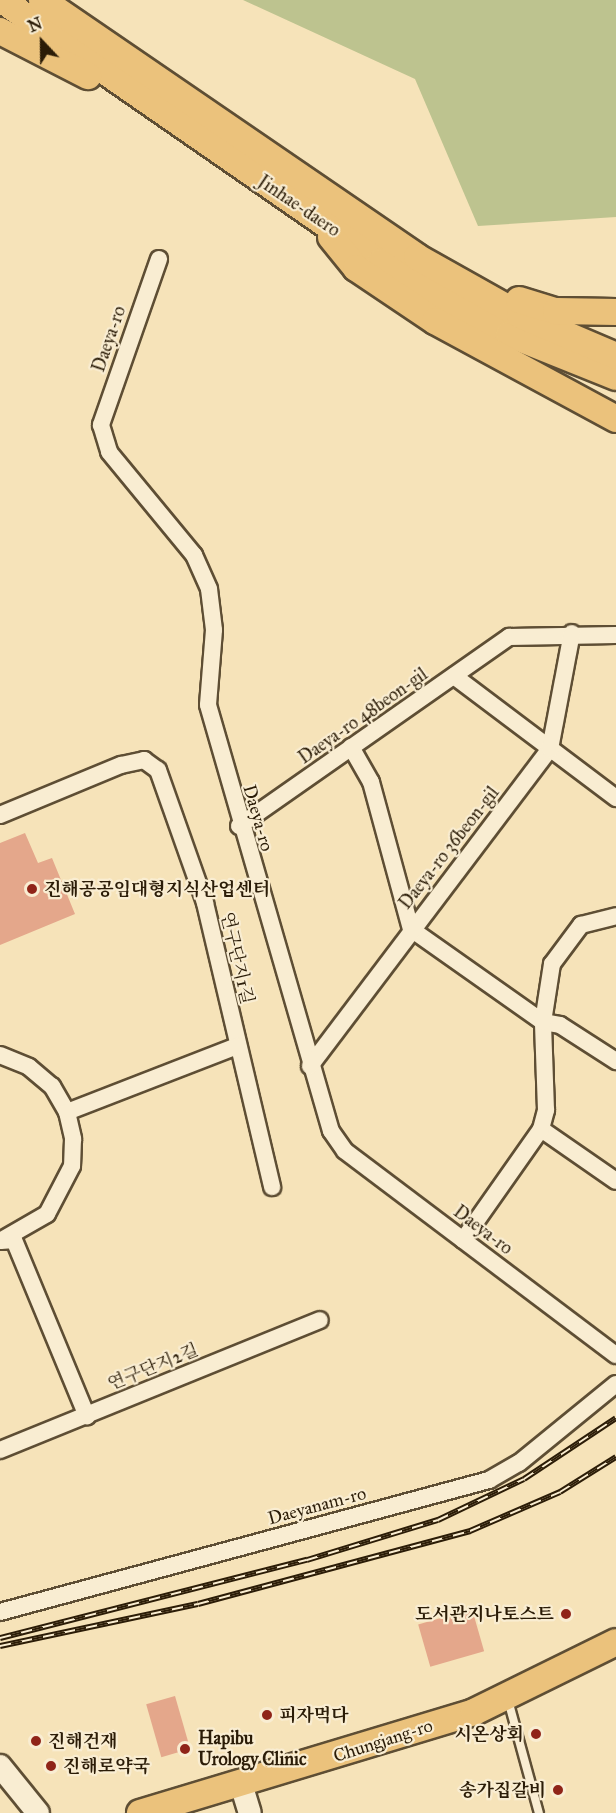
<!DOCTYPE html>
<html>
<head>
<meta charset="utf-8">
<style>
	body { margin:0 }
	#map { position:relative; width:616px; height:1813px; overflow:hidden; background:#f6e3b9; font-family:"IM FELL Great Primer","Noto Serif KR",serif }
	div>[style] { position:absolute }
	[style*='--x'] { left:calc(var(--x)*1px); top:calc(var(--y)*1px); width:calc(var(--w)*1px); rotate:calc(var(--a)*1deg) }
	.green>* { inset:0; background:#bdc38f }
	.building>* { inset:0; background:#e4a78b; transform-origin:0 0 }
	.roads { filter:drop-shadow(2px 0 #5e4e34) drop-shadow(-2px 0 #5e4e34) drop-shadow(0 2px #5e4e34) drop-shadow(0 -2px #5e4e34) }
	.lane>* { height:8px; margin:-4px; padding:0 4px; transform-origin:4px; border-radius:4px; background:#f9edd2 }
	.street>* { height:16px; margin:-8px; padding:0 8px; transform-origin:8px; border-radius:8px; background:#f9edd2 }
	.secondary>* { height:22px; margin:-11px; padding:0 11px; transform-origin:11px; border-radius:11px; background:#f9edd2 }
	.primary>* { height:26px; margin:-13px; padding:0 13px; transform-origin:13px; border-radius:13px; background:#ebc27c }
	.rail>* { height:6px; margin-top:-3px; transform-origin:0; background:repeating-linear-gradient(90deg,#f9edd2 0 11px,#2b1c07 0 22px); box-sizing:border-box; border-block:2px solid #2b1c07 }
	.dots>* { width:16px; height:16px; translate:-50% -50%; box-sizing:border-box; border:3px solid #f9edd2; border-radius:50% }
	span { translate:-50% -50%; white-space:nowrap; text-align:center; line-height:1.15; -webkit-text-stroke:4.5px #f9edd2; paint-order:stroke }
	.street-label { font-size:18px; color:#2b1c07 }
	.poi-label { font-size:18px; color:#2b1c07; font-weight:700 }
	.left { translate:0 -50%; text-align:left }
	.right { translate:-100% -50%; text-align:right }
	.north { position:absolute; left:12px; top:12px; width:60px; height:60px; -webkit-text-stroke:4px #f9edd2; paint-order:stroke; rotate:338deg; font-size:16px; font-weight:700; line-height:24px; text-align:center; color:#2b1c07 }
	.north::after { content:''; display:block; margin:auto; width:21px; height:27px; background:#2b1c07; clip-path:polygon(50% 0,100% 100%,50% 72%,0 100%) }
</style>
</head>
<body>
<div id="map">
	<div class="green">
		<i style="clip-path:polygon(243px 0,616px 0,616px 217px,478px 226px,415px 79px)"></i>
	</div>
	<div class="building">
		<i style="clip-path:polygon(25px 833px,38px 863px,52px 858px,75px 914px,0 945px,0 843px)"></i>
		<i style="left:472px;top:1609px;width:44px;height:56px;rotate:74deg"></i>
		<i style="left:175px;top:1696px;width:55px;height:30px;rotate:74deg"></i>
	</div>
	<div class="roads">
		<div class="lane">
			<i style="--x:508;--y:1700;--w:117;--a:74.7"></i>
		</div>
		<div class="street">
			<i style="--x:159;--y:259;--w:176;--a:109.3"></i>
			<i style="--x:101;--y:425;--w:28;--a:73"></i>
			<i style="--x:109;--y:452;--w:134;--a:50.5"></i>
			<i style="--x:194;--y:555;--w:37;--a:66"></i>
			<i style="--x:209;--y:589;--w:41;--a:83"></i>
			<i style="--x:214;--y:630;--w:75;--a:94.6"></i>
			<i style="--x:208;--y:705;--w:443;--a:73.9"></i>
			<i style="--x:331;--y:1131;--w:24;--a:55"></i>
			<i style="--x:345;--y:1151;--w:339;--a:37"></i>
			<i style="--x:454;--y:676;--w:203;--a:37"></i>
			<i style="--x:351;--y:747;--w:40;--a:60.3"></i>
			<i style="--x:371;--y:782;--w:152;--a:74.8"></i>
			<i style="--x:411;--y:929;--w:161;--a:35.2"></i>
			<i style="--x:543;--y:1022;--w:17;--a:10"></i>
			<i style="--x:560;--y:1025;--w:67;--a:32.7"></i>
			<i style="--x:0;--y:815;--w:131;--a:-22.5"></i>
			<i style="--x:121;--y:765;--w:24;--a:-12"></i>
			<i style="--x:144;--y:760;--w:17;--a:36"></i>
			<i style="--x:158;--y:770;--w:141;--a:70.5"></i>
			<i style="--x:205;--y:903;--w:292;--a:76.7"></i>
			<i style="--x:239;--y:826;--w:330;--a:-35"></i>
			<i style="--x:509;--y:637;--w:107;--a:-1.1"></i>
			<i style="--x:0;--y:1055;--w:31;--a:22"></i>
			<i style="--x:29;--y:1067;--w:30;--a:40"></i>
			<i style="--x:52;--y:1086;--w:30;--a:60"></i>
			<i style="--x:67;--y:1112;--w:28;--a:77"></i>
			<i style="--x:73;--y:1139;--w:27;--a:92"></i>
			<i style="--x:72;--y:1166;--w:54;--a:117.5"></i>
			<i style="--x:47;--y:1214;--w:54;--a:150.1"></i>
			<i style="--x:310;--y:1066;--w:398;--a:-52.9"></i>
			<i style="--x:550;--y:749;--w:118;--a:-79.3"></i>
			<i style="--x:67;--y:1112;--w:182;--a:-21.2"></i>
			<i style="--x:541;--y:1129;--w:91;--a:34.7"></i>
			<i style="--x:463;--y:1240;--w:136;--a:-54.9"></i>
			<i style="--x:541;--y:1129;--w:20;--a:-75"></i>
			<i style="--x:546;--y:1110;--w:88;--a:-92"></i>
			<i style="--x:543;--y:1022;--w:59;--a:-81.2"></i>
			<i style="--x:552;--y:964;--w:49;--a:-53.4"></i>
			<i style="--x:581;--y:925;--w:36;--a:-14"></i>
			<i style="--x:1;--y:1241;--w:13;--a:-4"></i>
			<i style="--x:14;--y:1240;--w:191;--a:67.5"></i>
			<i style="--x:0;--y:1450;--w:345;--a:-22.1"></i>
			<i style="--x:0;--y:1612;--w:507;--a:-15.11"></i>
			<i style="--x:489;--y:1480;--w:34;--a:-30"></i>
			<i style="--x:519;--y:1463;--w:125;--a:-39.2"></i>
		</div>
		<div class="secondary">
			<i style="--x:0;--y:1766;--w:60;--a:51"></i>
			<i style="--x:241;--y:1784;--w:30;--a:73"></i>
		</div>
		<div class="primary">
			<i style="--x:2;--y:0;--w:461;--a:34.7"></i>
			<i style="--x:381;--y:262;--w:147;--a:29.4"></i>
			<i style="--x:509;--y:334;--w:115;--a:21.9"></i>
			<i style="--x:42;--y:0;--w:455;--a:34.4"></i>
			<i style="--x:417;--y:257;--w:118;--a:29.4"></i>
			<i style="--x:520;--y:315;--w:104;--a:23.1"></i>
			<i style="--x:0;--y:31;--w:99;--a:27.1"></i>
			<i style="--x:331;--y:237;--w:40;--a:51"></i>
			<i style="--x:356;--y:268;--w:95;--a:33.9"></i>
			<i style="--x:435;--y:321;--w:206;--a:28.4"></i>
			<i style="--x:519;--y:300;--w:39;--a:17"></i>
			<i style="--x:556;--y:311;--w:60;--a:1"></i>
			<i style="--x:140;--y:1813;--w:349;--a:-16.8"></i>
			<i style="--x:474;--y:1712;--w:158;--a:-26.2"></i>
		</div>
	</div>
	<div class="rail">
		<i style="--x:0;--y:1638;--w:317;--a:-14.3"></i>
		<i style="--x:307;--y:1560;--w:137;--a:-17"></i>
		<i style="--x:438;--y:1520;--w:95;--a:-25.5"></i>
		<i style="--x:524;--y:1479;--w:110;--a:-33.5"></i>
		<i style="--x:0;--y:1646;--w:202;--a:-12"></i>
		<i style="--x:198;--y:1604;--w:282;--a:-15"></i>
		<i style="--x:470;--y:1531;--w:98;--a:-23.4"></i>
		<i style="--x:560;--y:1492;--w:66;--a:-32"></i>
	</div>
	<div class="dots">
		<i style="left:32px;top:889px;background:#8f2418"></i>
		<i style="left:566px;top:1614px;background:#8f2418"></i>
		<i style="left:267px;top:1715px;background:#8f2418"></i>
		<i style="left:536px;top:1734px;background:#8f2418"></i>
		<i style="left:36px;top:1741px;background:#8f2418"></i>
		<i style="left:185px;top:1749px;background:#8f2418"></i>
		<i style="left:51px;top:1766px;background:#8f2418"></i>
		<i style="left:558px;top:1790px;background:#8f2418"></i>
	</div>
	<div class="street-label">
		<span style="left:299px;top:206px;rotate:34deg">Jinhae-daero</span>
		<span style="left:109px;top:339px;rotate:-71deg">Daeya-ro</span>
		<span style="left:363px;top:716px;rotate:-35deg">Daeya-ro 48beon-gil</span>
		<span style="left:258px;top:818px;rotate:74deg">Daeya-ro</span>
		<span style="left:449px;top:848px;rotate:-52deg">Daeya-ro 36beon-gil</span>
		<span style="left:237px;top:958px;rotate:77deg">연구단지1길</span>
		<span style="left:483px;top:1230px;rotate:37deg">Daeya-ro</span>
		<span style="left:153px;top:1367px;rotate:-22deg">연구단지2길</span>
		<span style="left:317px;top:1506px;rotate:-15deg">Daeyanam-ro</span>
		<span style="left:383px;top:1741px;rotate:-18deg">Chungjang-ro</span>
	</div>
	<div class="poi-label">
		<span class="left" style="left:44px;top:889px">진해공공임대형지식산업센터</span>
		<span class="right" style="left:554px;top:1614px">도서관지나토스트</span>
		<span class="left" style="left:279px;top:1715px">피자먹다</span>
		<span class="right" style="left:524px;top:1734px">시온상회</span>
		<span class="left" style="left:198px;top:1749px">Hapibu<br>Urology Clinic</span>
		<span class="left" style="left:48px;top:1741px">진해건재</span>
		<span class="left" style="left:63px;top:1766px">진해로약국</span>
		<span class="right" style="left:546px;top:1790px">송가집갈비</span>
	</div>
	<div class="north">N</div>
</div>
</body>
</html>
